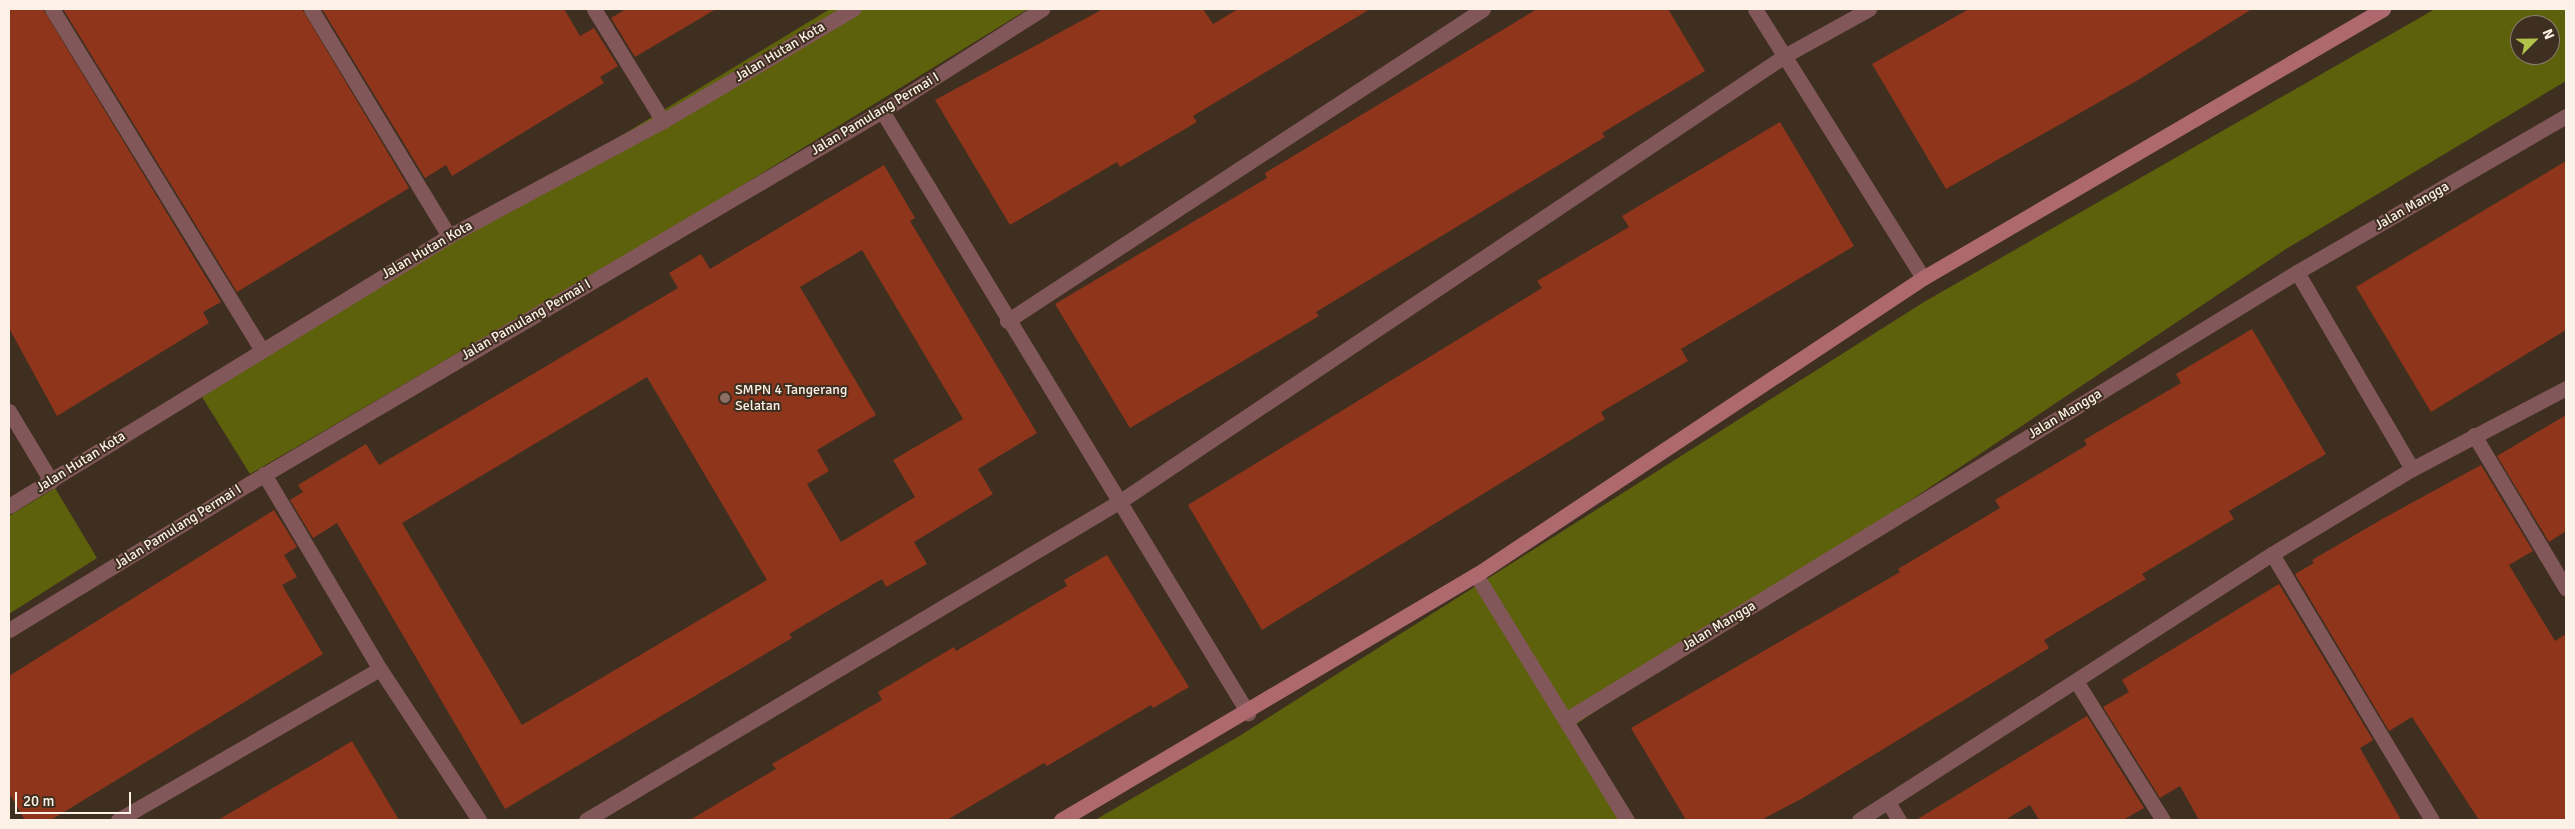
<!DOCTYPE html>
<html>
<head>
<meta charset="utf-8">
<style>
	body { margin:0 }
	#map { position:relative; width:2575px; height:829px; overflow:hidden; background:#3f2f20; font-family:Signika,sans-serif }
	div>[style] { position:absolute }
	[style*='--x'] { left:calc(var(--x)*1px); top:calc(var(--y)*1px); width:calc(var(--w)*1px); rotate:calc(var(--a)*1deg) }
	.green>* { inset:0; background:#5d610c }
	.building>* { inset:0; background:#8f351b }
	.street>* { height:15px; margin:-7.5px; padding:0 7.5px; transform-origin:7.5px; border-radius:7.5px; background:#825759 }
	.secondary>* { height:15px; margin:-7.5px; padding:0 7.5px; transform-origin:7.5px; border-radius:7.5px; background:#ad696e }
	.dots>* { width:14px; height:14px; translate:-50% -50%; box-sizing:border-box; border:2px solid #3f2f20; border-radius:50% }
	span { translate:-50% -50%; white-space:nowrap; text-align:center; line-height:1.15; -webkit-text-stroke:4px #3f2f20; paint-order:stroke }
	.street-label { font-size:14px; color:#fcf1e7 }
	.poi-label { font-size:14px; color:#fcf1e7 }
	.left { translate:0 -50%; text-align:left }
	.frame { position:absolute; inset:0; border:10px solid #fcf1e7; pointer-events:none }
	.north { position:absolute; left:2510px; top:15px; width:50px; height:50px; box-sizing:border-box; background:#3f2f20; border:1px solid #8b7d70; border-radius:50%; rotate:67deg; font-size:14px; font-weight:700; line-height:20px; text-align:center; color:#fcf1e7 }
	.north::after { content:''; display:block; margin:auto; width:18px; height:22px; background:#b2c34c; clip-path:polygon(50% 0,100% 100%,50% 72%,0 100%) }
	.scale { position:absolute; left:15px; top:792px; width:116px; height:22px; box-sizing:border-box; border:2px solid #fcf1e7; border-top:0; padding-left:6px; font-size:15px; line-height:18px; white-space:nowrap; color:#fcf1e7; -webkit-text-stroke:4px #3f2f20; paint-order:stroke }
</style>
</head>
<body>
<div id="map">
	<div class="green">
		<i style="clip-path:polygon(830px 9px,1028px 9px,691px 217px,250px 474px,199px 392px)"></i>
		<i style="clip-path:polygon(evenodd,2435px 9px,2566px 9px,2566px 81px,2286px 249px,1566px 731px,1621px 820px,1095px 820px,1241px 735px,1924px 302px,2435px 9px,2520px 25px,2550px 25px,2550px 55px,2520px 55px,2520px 25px)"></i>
		<i style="clip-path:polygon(55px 488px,97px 558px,9px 614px,9px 516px)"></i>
	</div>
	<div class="building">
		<i style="clip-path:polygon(9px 9px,43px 9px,221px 302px,203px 312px,209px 323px,57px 416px,9px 328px)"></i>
		<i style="clip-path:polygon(63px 9px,302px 9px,409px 188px,237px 292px)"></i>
		<i style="clip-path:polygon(322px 9px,564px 9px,580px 36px,594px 28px,618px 66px,600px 77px,604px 83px,452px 176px,446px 165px,425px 178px)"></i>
		<i style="clip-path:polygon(626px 9px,716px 9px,635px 57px,611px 18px)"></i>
		<i style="clip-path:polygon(1103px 9px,1203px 9px,1213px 24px,1238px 9px,1370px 9px,1193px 116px,1197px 122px,1120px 167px,1117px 162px,1010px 225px,935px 100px)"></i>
		<i style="clip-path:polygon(1537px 9px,1668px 9px,1705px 71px,1602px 133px,1605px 137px,1316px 312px,1319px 316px,1130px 428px,1055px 304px,1267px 178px,1265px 173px)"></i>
		<i style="clip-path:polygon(1969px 9px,2252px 9px,2138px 80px,1946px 189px,1872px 64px)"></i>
		<i style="clip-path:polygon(1780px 122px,1854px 246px,1681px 349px,1688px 361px,1601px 412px,1605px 419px,1262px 630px,1188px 505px,1542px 288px,1537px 281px,1629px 227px,1622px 216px)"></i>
		<i style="clip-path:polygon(2566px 161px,2566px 330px,2431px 412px,2356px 287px)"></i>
		<i style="clip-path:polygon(evenodd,884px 165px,915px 218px,910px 221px,1037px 433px,978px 469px,993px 494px,914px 542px,927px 564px,886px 587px,882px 579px,789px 634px,792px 638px,505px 809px,337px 523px,313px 538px,290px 500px,303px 492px,298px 485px,366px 444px,379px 465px,678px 288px,669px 273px,701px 254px,710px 269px,884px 165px,862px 250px,963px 419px,893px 460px,915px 497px,841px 542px,807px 484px,829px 471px,817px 450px,876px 415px,800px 287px,862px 250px,884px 165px,647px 377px,767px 580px,522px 725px,402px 523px,647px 377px)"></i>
		<i style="clip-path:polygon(2252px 329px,2326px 454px,2229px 511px,2234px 519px,2142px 574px,2146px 579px,2044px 640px,2049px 648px,1803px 798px,1761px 820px,1686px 820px,1631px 728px,1900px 572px,1898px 569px,2000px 508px,1995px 500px,2087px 445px,2084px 440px,2181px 383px,2176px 374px)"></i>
		<i style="clip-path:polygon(2566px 415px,2566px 531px,2549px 542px,2497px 456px)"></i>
		<i style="clip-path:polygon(2481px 465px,2533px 551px,2509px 565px,2555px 641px,2566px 634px,2566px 820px,2479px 820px,2412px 717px,2389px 731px,2295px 574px,2314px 563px,2312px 560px,2384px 518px)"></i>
		<i style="clip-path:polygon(274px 510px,297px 547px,284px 555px,297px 577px,282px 585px,323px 654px,51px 820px,25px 820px,9px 793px,9px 676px)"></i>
		<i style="clip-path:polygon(1107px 555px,1189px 687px,1153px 708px,1151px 705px,1047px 766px,1044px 763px,947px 820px,690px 820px,776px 769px,772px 764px,882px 700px,878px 692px,954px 647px,956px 651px,1067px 586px,1064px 580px)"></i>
		<i style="clip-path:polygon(2279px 584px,2373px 740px,2360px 748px,2401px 820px,2199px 820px,2180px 786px,2160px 798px,2103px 707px,2129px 692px,2122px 680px)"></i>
		<i style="clip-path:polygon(2087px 716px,2144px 808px,2123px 820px,2039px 820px,2030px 805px,2005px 820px,1916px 820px)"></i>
		<i style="clip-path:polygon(352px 741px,399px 820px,218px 820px,319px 761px)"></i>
	</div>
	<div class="street">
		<i style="--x:52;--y:9;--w:399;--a:58.4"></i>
		<i style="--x:311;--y:9;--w:266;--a:58.7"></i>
		<i style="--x:594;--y:9;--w:132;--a:58.4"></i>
		<i style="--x:1755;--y:9;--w:317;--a:58"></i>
		<i style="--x:882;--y:111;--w:705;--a:58.7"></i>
		<i style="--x:2297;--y:272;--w:228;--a:59.7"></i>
		<i style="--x:1007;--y:321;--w:569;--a:-33.24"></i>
		<i style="--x:9;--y:411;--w:82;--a:59"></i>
		<i style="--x:2474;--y:435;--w:179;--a:59.1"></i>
		<i style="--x:264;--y:474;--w:227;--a:59.3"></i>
		<i style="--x:380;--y:669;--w:181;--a:56.7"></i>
		<i style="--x:9;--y:506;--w:516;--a:-31.53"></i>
		<i style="--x:449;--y:236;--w:243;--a:-28.3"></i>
		<i style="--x:663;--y:121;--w:221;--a:-30.5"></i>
		<i style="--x:2272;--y:554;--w:310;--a:59"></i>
		<i style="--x:1476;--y:575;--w:288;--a:58.4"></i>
		<i style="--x:9;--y:630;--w:282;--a:-31.4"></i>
		<i style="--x:250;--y:483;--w:733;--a:-30.48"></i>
		<i style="--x:882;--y:111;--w:190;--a:-32.5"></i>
		<i style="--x:2076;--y:681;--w:164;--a:58"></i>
		<i style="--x:1567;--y:719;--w:856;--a:-31.48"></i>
		<i style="--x:2297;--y:272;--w:311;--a:-30.1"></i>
		<i style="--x:1888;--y:802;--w:21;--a:59"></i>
		<i style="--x:118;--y:820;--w:302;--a:-30"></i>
		<i style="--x:586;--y:820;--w:624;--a:-30.84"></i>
		<i style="--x:1122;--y:500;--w:799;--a:-33.83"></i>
		<i style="--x:1786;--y:55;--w:95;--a:-29"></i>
		<i style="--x:1859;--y:820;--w:491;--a:-32.8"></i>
		<i style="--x:2272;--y:554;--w:164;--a:-31.3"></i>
		<i style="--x:2412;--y:469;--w:174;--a:-27.7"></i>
	</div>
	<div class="secondary">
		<i style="--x:1061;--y:820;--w:482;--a:-30.6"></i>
		<i style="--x:1476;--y:575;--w:537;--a:-33.6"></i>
		<i style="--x:1923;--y:278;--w:533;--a:-30.32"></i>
	</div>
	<div class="dots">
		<i style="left:725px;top:398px;background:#8d6e63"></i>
	</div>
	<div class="street-label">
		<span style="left:780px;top:52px;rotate:-31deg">Jalan Hutan Kota</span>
		<span style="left:875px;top:114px;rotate:-31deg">Jalan Pamulang Permai I</span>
		<span style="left:2412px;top:206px;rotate:-30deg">Jalan Mangga</span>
		<span style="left:427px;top:250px;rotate:-30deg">Jalan Hutan Kota</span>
		<span style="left:526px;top:320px;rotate:-30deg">Jalan Pamulang Permai I</span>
		<span style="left:2065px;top:414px;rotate:-31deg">Jalan Mangga</span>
		<span style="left:81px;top:462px;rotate:-32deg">Jalan Hutan Kota</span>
		<span style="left:178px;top:527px;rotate:-32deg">Jalan Pamulang Permai I</span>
		<span style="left:1719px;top:626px;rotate:-31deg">Jalan Mangga</span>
	</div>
	<div class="poi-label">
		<span class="left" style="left:735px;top:398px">SMPN 4 Tangerang<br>Selatan</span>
	</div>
	<div class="frame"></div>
	<div class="north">N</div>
	<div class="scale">20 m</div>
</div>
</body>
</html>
